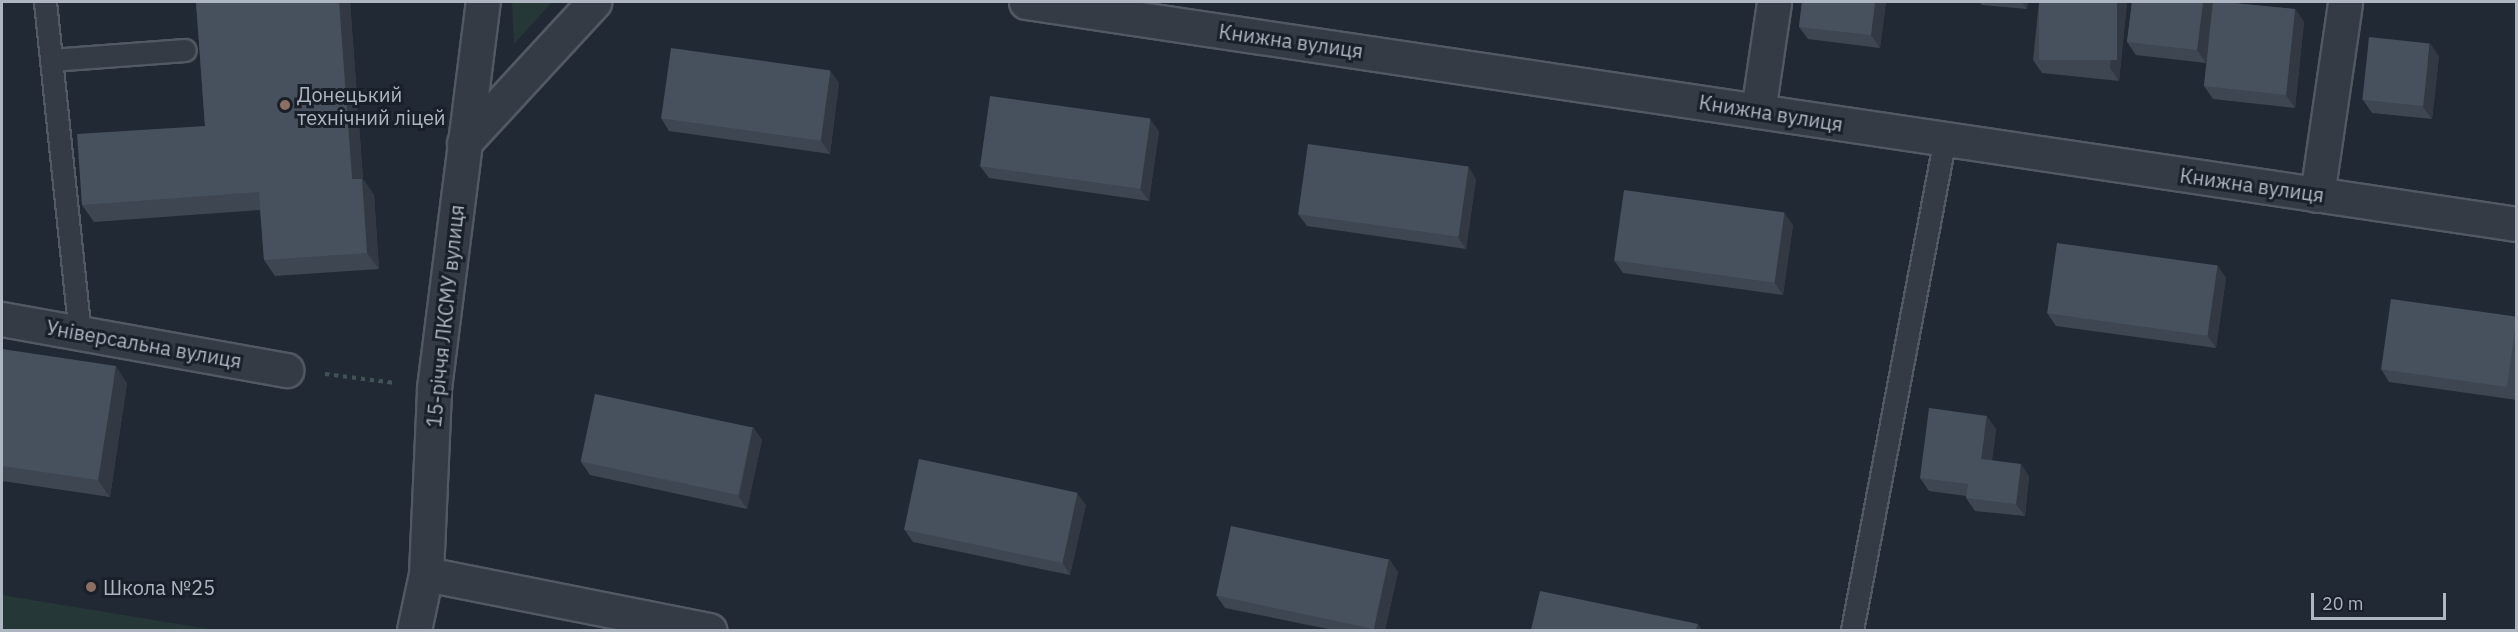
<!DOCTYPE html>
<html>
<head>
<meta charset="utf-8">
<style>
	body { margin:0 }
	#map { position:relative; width:2518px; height:632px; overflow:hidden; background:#212934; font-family:"IBM Plex Sans",sans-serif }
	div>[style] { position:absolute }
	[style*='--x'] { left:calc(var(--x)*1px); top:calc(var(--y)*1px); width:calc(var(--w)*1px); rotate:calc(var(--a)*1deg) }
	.green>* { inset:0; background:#263737 }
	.path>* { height:4px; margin-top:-2px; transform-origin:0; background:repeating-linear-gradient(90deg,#425355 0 4.5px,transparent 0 9px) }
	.roads { filter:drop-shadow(2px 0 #515963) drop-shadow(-2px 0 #515963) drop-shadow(0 2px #515963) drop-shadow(0 -2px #515963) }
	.service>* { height:21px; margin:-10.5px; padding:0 10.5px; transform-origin:10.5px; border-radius:10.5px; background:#343b45 }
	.minor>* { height:33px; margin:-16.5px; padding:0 16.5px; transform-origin:16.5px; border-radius:16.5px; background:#343b45 }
	.wall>* { inset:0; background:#3d4651 }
	.shaded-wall>* { inset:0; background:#323942 }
	.building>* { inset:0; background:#47515e; transform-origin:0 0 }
	.dots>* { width:16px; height:16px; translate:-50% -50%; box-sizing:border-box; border:3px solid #192029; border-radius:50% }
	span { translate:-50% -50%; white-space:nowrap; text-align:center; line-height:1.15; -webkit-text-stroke:6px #192029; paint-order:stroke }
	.street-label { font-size:20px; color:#aeb6c2 }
	.poi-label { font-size:20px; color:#aeb6c2 }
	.left { translate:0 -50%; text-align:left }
	.frame { position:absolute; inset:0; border:3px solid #aeb6c2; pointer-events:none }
	.scale { position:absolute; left:2311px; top:593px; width:135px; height:27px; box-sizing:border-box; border:3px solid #aeb6c2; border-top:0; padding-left:8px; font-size:18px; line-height:21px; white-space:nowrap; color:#aeb6c2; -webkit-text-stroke:4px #192029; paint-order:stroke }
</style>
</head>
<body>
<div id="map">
	<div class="green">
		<i style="clip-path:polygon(512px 2px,552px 2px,514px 44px)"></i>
		<i style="clip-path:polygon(2px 595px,214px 630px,2px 630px)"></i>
	</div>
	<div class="path">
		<i style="--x:325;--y:374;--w:71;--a:7.3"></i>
	</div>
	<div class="roads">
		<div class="service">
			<i style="--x:45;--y:2;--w:333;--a:84"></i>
			<i style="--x:51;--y:60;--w:134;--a:-4.3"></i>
			<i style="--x:1852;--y:630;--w:500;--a:-79.3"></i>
		</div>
		<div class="minor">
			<i style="--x:1026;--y:2;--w:1506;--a:8.47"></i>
			<i style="--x:1758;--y:111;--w:110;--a:-81.6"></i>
			<i style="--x:464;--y:143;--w:192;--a:-47.3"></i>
			<i style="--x:2317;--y:195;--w:195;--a:-81.7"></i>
			<i style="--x:2;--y:319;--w:289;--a:10.2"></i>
			<i style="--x:426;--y:574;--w:289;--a:11.2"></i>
			<i style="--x:414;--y:630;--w:57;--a:-77.9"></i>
			<i style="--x:426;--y:574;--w:186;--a:-87.5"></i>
			<i style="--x:434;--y:388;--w:389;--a:-82.8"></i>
		</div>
	</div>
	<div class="wall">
		<i style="clip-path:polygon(196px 2px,350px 2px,363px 179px,374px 195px,379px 269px,275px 276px,264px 260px,260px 210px,94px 222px,82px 205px,205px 126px)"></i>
		<i style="clip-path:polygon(1802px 2px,1886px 2px,1880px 48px,1808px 39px,1799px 27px)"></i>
		<i style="clip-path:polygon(1979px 2px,2028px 2px,2027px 9px,1982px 5px)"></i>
		<i style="clip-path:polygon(2039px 2px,2127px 2px,2119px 81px,2042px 73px,2033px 60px)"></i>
		<i style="clip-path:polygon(2132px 2px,2223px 2px,2295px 9px,2304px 22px,2295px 108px,2213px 99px,2204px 86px,2212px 14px,2206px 63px,2136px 55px,2127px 42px)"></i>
		<i style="clip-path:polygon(2439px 56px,2432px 119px,2372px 113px,2363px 100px)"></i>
		<i style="clip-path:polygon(830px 71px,839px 83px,830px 154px,669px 131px,661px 118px)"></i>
		<i style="clip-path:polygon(1159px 131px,1149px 201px,989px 178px,980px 166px)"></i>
		<i style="clip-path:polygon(1476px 179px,1466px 249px,1307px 226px,1298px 214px)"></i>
		<i style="clip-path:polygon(1793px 225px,1783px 295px,1623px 273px,1614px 260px)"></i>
		<i style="clip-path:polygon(2217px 265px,2226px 278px,2216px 348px,2056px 326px,2047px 313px)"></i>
		<i style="clip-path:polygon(2517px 317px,2517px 400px,2389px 382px,2381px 369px)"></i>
		<i style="clip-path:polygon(2px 349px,127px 383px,110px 497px,2px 481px)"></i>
		<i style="clip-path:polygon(753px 427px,762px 440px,747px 509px,590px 475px,581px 462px)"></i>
		<i style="clip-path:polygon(1996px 429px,1992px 460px,2029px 476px,2025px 516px,1975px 511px,1966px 498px,1966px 496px,1929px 491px,1920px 478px)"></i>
		<i style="clip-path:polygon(1086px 505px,1070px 575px,913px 542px,904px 529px)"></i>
		<i style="clip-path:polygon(1389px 559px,1398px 572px,1385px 630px,1333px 630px,1225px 608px,1216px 595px)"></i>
	</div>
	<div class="shaded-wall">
		<i style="clip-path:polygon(339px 2px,350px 2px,363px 179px,374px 195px,379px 269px,367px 253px,352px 179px)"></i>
		<i style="clip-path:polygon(1875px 2px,1886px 2px,1880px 48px,1871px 35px)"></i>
		<i style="clip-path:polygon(2022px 2px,2028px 2px,2027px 9px)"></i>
		<i style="clip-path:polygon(2117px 2px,2127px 2px,2119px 81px,2110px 68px)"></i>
		<i style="clip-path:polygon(2203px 2px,2213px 2px,2206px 63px,2197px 50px)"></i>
		<i style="clip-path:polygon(2295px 9px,2304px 22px,2295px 108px,2286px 95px)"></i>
		<i style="clip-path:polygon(2430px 43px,2439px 56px,2432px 119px,2423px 107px)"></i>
		<i style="clip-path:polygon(830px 71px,839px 83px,830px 154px,821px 141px)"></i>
		<i style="clip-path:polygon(1150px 119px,1159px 131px,1149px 201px,1140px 189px)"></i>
		<i style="clip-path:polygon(1468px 166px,1476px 179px,1466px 249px,1457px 236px)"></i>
		<i style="clip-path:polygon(1784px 212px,1793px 225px,1783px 295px,1774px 282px)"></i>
		<i style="clip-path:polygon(2217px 265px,2226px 278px,2216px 348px,2207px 335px)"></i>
		<i style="clip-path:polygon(116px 366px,127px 383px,110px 497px,98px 480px)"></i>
		<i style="clip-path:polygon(1987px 416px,1996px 429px,1990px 471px,1981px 459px)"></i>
		<i style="clip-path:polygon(753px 427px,762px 440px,747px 509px,739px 497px)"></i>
		<i style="clip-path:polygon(2021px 464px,2029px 476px,2025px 516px,2016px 504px)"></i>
		<i style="clip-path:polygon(1077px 493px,1086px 505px,1070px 575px,1062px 562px)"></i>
		<i style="clip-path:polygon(1389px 559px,1398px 572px,1385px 630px,1375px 630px,1374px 628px)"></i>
		<i style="clip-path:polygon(1698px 624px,1702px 630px,1696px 630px)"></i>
	</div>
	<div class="building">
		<i style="clip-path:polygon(196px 2px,339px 2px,352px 179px,362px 179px,367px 253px,264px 260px,259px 192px,82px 205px,77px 134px,205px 126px)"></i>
		<i style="clip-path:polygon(1802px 2px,1875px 2px,1871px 35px,1799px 27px)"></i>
		<i style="left:2039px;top:2px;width:78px;height:58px"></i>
		<i style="clip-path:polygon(2132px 2px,2203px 2px,2197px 50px,2127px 42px)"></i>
		<i style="clip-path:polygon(2213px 2px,2223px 2px,2295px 9px,2286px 95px,2204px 86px)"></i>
		<i style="left:2369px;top:37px;width:61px;height:63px;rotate:6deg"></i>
		<i style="left:671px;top:48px;width:161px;height:71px;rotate:8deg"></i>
		<i style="left:990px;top:96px;width:162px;height:71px;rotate:8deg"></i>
		<i style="left:1308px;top:144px;width:162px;height:71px;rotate:8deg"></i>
		<i style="left:1624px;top:190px;width:162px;height:71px;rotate:8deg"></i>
		<i style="left:2057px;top:243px;width:162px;height:71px;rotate:8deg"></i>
		<i style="left:2391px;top:299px;width:127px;height:71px;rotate:8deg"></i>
		<i style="clip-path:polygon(2px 349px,116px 366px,98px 480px,2px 466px)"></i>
		<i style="left:595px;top:394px;width:161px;height:69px;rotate:12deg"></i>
		<i style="clip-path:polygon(1929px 408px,1987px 416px,1981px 459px,2021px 464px,2016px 504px,1966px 498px,1968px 484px,1920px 478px)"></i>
		<i style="left:919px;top:459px;width:162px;height:72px;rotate:12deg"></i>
		<i style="left:1231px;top:526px;width:161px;height:71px;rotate:12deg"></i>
		<i style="clip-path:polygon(1540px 591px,1698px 624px,1696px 630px,1531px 630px)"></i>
	</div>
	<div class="dots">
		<i style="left:285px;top:105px;background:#8d6e63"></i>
		<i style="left:91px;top:587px;background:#8d6e63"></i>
	</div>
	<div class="street-label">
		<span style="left:1291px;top:41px;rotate:8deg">Книжна вулиця</span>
		<span style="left:1771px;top:113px;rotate:9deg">Книжна вулиця</span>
		<span style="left:2252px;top:185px;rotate:8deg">Книжна вулиця</span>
		<span style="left:445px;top:316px;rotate:-84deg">15-річчя ЛКСМУ вулиця</span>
		<span style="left:144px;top:344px;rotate:10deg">Універсальна вулиця</span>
	</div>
	<div class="poi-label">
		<span class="left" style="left:297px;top:106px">Донецький<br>технічний ліцей</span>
		<span class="left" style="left:103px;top:587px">Школа №25</span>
	</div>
	<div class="frame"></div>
	<div class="scale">20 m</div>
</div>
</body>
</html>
